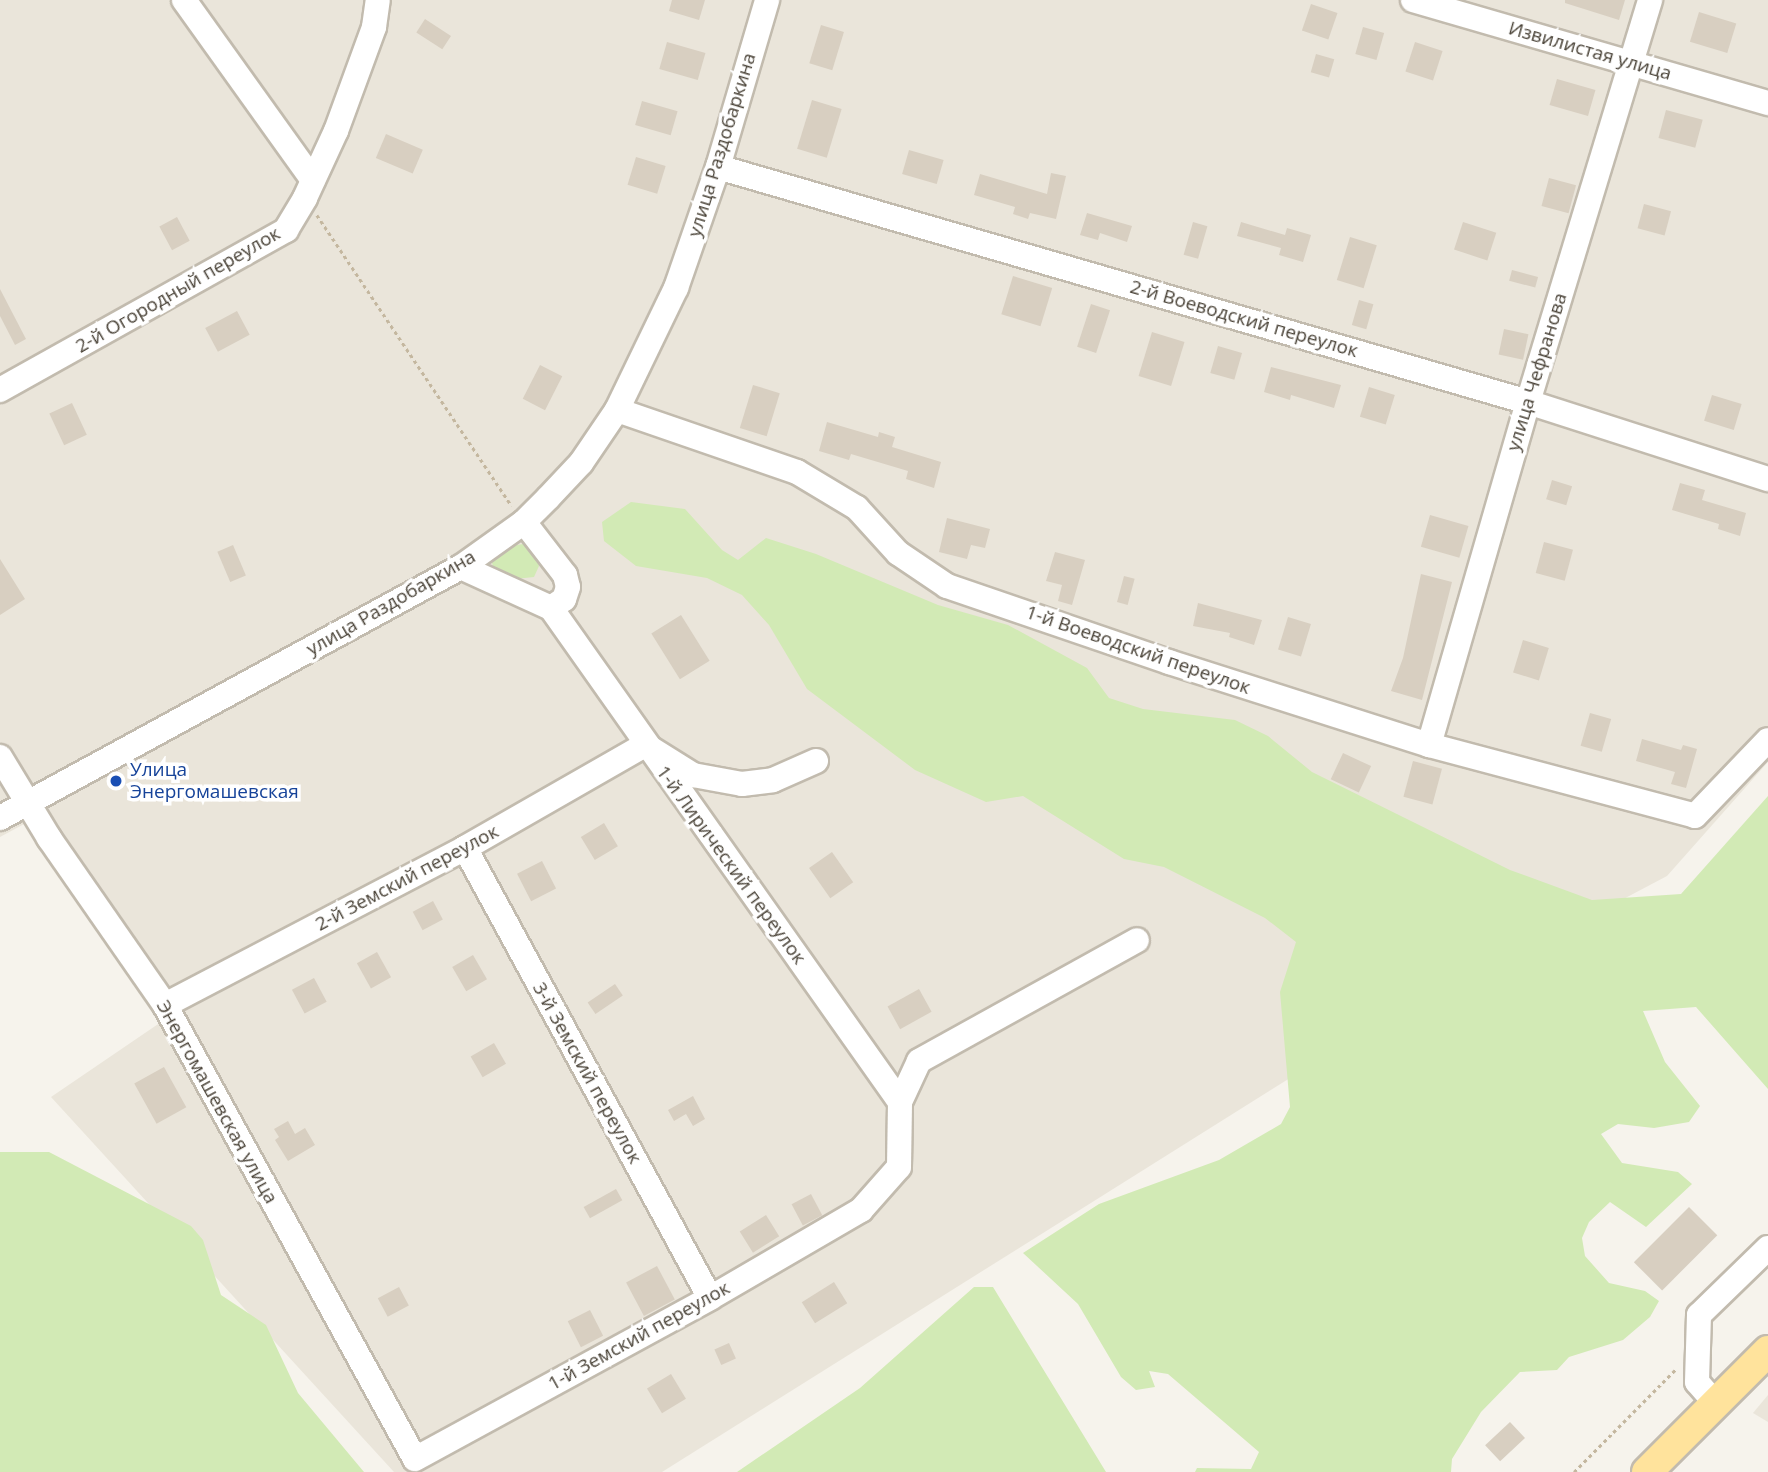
<!DOCTYPE html>
<html>
<head>
<meta charset="utf-8">
<style>
	body { margin:0 }
	#map { position:relative; width:1768px; height:1472px; overflow:hidden; background:#f6f3ec; font-family:"Open Sans",sans-serif }
	div>[style] { position:absolute }
	[style*='--x'] { left:calc(var(--x)*1px); top:calc(var(--y)*1px); width:calc(var(--w)*1px); rotate:calc(var(--a)*1deg) }
	.residential>* { inset:0; background:#eae5da }
	.green>* { inset:0; background:#d2eab5 }
	.building>* { inset:0; background:#d8cfc1; transform-origin:0 0 }
	.path>* { height:2.5px; margin-top:-1.25px; transform-origin:0; background:repeating-linear-gradient(90deg,#c4b79f 0 3.5px,transparent 0 7px) }
	.roads { filter:drop-shadow(2px 0 #c2bbae) drop-shadow(-2px 0 #c2bbae) drop-shadow(0 2px #c2bbae) drop-shadow(0 -2px #c2bbae) }
	.minor>* { height:24px; margin:-12px; padding:0 12px; transform-origin:12px; border-radius:12px; background:#fff }
	.major>* { height:30px; margin:-15px; padding:0 15px; transform-origin:15px; border-radius:15px; background:#ffe39c }
	.dots>* { width:19px; height:19px; translate:-50% -50%; box-sizing:border-box; border:4px solid #fff; border-radius:50% }
	span { translate:-50% -50%; white-space:nowrap; text-align:center; line-height:1.15; -webkit-text-stroke:7px #fff; paint-order:stroke }
	.street-label { font-size:19px; color:#4b4439 }
	.transit-label { font-size:19px; color:#164399 }
	.left { translate:0 -50%; text-align:left }
</style>
</head>
<body>
<div id="map">
	<div class="residential">
		<i style="clip-path:polygon(0 0,1768px 0,1768px 762px,1667px 876px,1322px 1058px,662px 1472px,394px 1472px,51px 1097px,167px 1018px,26px 823px,0 837px)"></i>
		<i style="clip-path:polygon(1768px 1395px,1768px 1422px,1753px 1413px)"></i>
	</div>
	<div class="green">
		<i style="clip-path:polygon(631px 502px,685px 509px,722px 550px,738px 560px,766px 538px,816px 554px,938px 605px,1008px 625px,1087px 668px,1109px 698px,1143px 709px,1235px 720px,1268px 736px,1312px 772px,1510px 870px,1592px 900px,1681px 894px,1768px 796px,1768px 1089px,1696px 1007px,1643px 1011px,1665px 1062px,1700px 1106px,1689px 1122px,1654px 1128px,1618px 1124px,1601px 1134px,1622px 1163px,1678px 1172px,1692px 1184px,1646px 1227px,1610px 1202px,1589px 1222px,1582px 1238px,1585px 1256px,1609px 1283px,1645px 1291px,1659px 1301px,1650px 1317px,1623px 1340px,1569px 1357px,1557px 1370px,1520px 1372px,1481px 1412px,1452px 1459px,1451px 1472px,1195px 1472px,1197px 1468px,1251px 1469px,1259px 1452px,1168px 1374px,1149px 1371px,1155px 1387px,1136px 1390px,1121px 1377px,1078px 1304px,1023px 1253px,1099px 1204px,1219px 1160px,1281px 1124px,1290px 1107px,1280px 992px,1296px 942px,1265px 918px,1164px 867px,1124px 859px,1023px 796px,986px 802px,915px 770px,807px 689px,769px 625px,742px 595px,707px 578px,636px 566px,604px 541px,602px 522px)"></i>
		<i style="clip-path:polygon(523px 544px,537px 557px,539px 566px,534px 577px,515px 579px,494px 568px,491px 561px,511px 546px)"></i>
		<i style="clip-path:polygon(0 1152px,49px 1152px,191px 1226px,203px 1240px,221px 1295px,266px 1325px,298px 1393px,364px 1472px,0 1472px)"></i>
		<i style="clip-path:polygon(974px 1287px,993px 1287px,1106px 1472px,737px 1472px,860px 1388px)"></i>
	</div>
	<div class="building">
		<i style="clip-path:polygon(672px 0,705px 0,699px 20px,669px 11px)"></i>
		<i style="clip-path:polygon(1565px 0,1625px 0,1619px 20px,1565px 3px)"></i>
		<i style="left:1311px;top:4px;width:28px;height:28px;rotate:19deg"></i>
		<i style="left:1699px;top:12px;width:39px;height:31px;rotate:17deg"></i>
		<i style="left:425px;top:19px;width:31px;height:16px;rotate:33deg"></i>
		<i style="left:821px;top:25px;width:24px;height:40px;rotate:17deg"></i>
		<i style="left:1363px;top:27px;width:22px;height:28px;rotate:16deg"></i>
		<i style="left:667px;top:42px;width:40px;height:28px;rotate:16deg"></i>
		<i style="left:1415px;top:42px;width:29px;height:31px;rotate:18deg"></i>
		<i style="left:1316px;top:54px;width:19px;height:19px;rotate:16deg"></i>
		<i style="left:1557px;top:79px;width:40px;height:27px;rotate:16deg"></i>
		<i style="left:812px;top:100px;width:31px;height:51px;rotate:17deg"></i>
		<i style="left:642px;top:101px;width:37px;height:25px;rotate:16deg"></i>
		<i style="left:1666px;top:110px;width:38px;height:29px;rotate:15deg"></i>
		<i style="left:386px;top:134px;width:40px;height:26px;rotate:23deg"></i>
		<i style="left:909px;top:150px;width:36px;height:25px;rotate:16deg"></i>
		<i style="left:636px;top:157px;width:31px;height:29px;rotate:17deg"></i>
		<i style="clip-path:polygon(1051px 173px,1066px 176px,1056px 219px,1030px 213px,1028px 219px,1013px 214px,1015px 207px,974px 195px,980px 174px,1047px 194px)"></i>
		<i style="left:1549px;top:178px;width:28px;height:29px;rotate:15deg"></i>
		<i style="left:1644px;top:204px;width:28px;height:25px;rotate:15deg"></i>
		<i style="clip-path:polygon(1087px 213px,1132px 226px,1127px 242px,1100px 233px,1098px 240px,1080px 235px)"></i>
		<i style="left:177px;top:217px;width:27px;height:20px;rotate:62deg"></i>
		<i style="left:1193px;top:222px;width:15px;height:34px;rotate:16deg"></i>
		<i style="clip-path:polygon(1241px 222px,1285px 235px,1287px 228px,1311px 235px,1303px 262px,1279px 255px,1281px 248px,1237px 236px)"></i>
		<i style="left:1463px;top:222px;width:35px;height:29px;rotate:18deg"></i>
		<i style="left:1350px;top:237px;width:28px;height:45px;rotate:17deg"></i>
		<i style="left:1512px;top:270px;width:27px;height:11px;rotate:15deg"></i>
		<i style="left:1013px;top:276px;width:41px;height:40px;rotate:17deg"></i>
		<i style="clip-path:polygon(0 289px,26px 339px,15px 345px,0 316px)"></i>
		<i style="left:1359px;top:300px;width:15px;height:26px;rotate:16deg"></i>
		<i style="left:1091px;top:304px;width:20px;height:45px;rotate:18deg"></i>
		<i style="left:237px;top:311px;width:27px;height:36px;rotate:62deg"></i>
		<i style="left:1504px;top:329px;width:25px;height:26px;rotate:12deg"></i>
		<i style="left:1152px;top:332px;width:34px;height:46px;rotate:17deg"></i>
		<i style="left:1218px;top:346px;width:25px;height:28px;rotate:16deg"></i>
		<i style="left:540px;top:365px;width:25px;height:38px;rotate:27deg"></i>
		<i style="clip-path:polygon(1271px 367px,1341px 385px,1334px 408px,1291px 395px,1290px 400px,1264px 392px)"></i>
		<i style="left:753px;top:385px;width:28px;height:45px;rotate:17deg"></i>
		<i style="left:1369px;top:387px;width:27px;height:31px;rotate:17deg"></i>
		<i style="left:1712px;top:395px;width:31px;height:27px;rotate:17deg"></i>
		<i style="left:72px;top:403px;width:35px;height:25px;rotate:65deg"></i>
		<i style="clip-path:polygon(827px 422px,878px 437px,879px 432px,895px 437px,892px 447px,941px 462px,934px 488px,906px 479px,908px 471px,851px 454px,849px 460px,819px 451px)"></i>
		<i style="left:1552px;top:480px;width:21px;height:20px;rotate:17deg"></i>
		<i style="clip-path:polygon(1680px 483px,1705px 490px,1702px 500px,1746px 513px,1740px 536px,1718px 529px,1719px 524px,1672px 510px)"></i>
		<i style="left:1430px;top:515px;width:40px;height:33px;rotate:16deg"></i>
		<i style="clip-path:polygon(947px 518px,990px 529px,985px 548px,971px 545px,967px 559px,939px 552px)"></i>
		<i style="left:1544px;top:542px;width:30px;height:32px;rotate:15deg"></i>
		<i style="left:233px;top:545px;width:33px;height:17px;rotate:67deg"></i>
		<i style="clip-path:polygon(1055px 552px,1085px 560px,1072px 605px,1058px 601px,1062px 585px,1046px 581px)"></i>
		<i style="clip-path:polygon(0 559px,25px 599px,0 615px)"></i>
		<i style="clip-path:polygon(1421px 574px,1452px 582px,1422px 700px,1391px 691px,1403px 658px)"></i>
		<i style="left:1124px;top:576px;width:11px;height:27px;rotate:15deg"></i>
		<i style="clip-path:polygon(1198px 603px,1262px 620px,1254px 645px,1229px 637px,1230px 633px,1193px 626px)"></i>
		<i style="left:681px;top:615px;width:54px;height:35px;rotate:58deg"></i>
		<i style="left:1288px;top:617px;width:24px;height:34px;rotate:17deg"></i>
		<i style="left:1523px;top:640px;width:27px;height:34px;rotate:17deg"></i>
		<i style="left:1590px;top:713px;width:22px;height:34px;rotate:16deg"></i>
		<i style="clip-path:polygon(1642px 739px,1681px 750px,1683px 745px,1697px 749px,1686px 788px,1671px 784px,1675px 772px,1636px 761px)"></i>
		<i style="left:1343px;top:753px;width:31px;height:29px;rotate:25deg"></i>
		<i style="left:1413px;top:761px;width:30px;height:37px;rotate:15deg"></i>
		<i style="left:604px;top:823px;width:27px;height:27px;rotate:59deg"></i>
		<i style="left:832px;top:852px;width:37px;height:28px;rotate:55deg"></i>
		<i style="left:542px;top:861px;width:31px;height:28px;rotate:63deg"></i>
		<i style="left:433px;top:901px;width:21px;height:23px;rotate:62deg"></i>
		<i style="left:377px;top:952px;width:29px;height:23px;rotate:61deg"></i>
		<i style="left:473px;top:955px;width:28px;height:24px;rotate:60deg"></i>
		<i style="left:314px;top:978px;width:27px;height:25px;rotate:62deg"></i>
		<i style="left:615px;top:984px;width:14px;height:33px;rotate:56deg"></i>
		<i style="left:919px;top:989px;width:26px;height:36px;rotate:61deg"></i>
		<i style="left:494px;top:1043px;width:24px;height:27px;rotate:60deg"></i>
		<i style="left:164px;top:1067px;width:46px;height:34px;rotate:61deg"></i>
		<i style="clip-path:polygon(693px 1096px,705px 1119px,693px 1126px,686px 1114px,674px 1121px,668px 1110px)"></i>
		<i style="clip-path:polygon(288px 1121px,295px 1134px,305px 1128px,315px 1145px,288px 1161px,275px 1140px,279px 1137px,274px 1129px)"></i>
		<i style="left:616px;top:1189px;width:13px;height:37px;rotate:61deg"></i>
		<i style="left:811px;top:1194px;width:24px;height:22px;rotate:62deg"></i>
		<i style="left:1689px;top:1207px;width:40px;height:78px;rotate:45deg"></i>
		<i style="left:766px;top:1215px;width:25px;height:31px;rotate:58deg"></i>
		<i style="left:657px;top:1266px;width:38px;height:35px;rotate:62deg"></i>
		<i style="left:834px;top:1282px;width:25px;height:38px;rotate:58deg"></i>
		<i style="left:399px;top:1287px;width:21px;height:24px;rotate:62deg"></i>
		<i style="left:590px;top:1310px;width:29px;height:25px;rotate:63deg"></i>
		<i style="left:729px;top:1343px;width:17px;height:16px;rotate:66deg"></i>
		<i style="left:671px;top:1374px;width:29px;height:28px;rotate:59deg"></i>
		<i style="left:1510px;top:1422px;width:22px;height:34px;rotate:47deg"></i>
	</div>
	<div class="path">
		<i style="--x:317;--y:215;--w:350;--a:56.2"></i>
		<i style="--x:1574;--y:1472;--w:145;--a:-45.3"></i>
	</div>
	<div class="roads">
		<div class="minor">
			<i style="--x:184;--y:0;--w:221;--a:54.4"></i>
			<i style="--x:1413;--y:0;--w:370;--a:16.2"></i>
			<i style="--x:718;--y:167;--w:843;--a:16.18"></i>
			<i style="--x:1528;--y:402;--w:252;--a:17.8"></i>
			<i style="--x:0;--y:390;--w:328;--a:-29.2"></i>
			<i style="--x:286;--y:230;--w:37;--a:-59"></i>
			<i style="--x:305;--y:198;--w:74;--a:-65.2"></i>
			<i style="--x:336;--y:131;--w:111;--a:-69.9"></i>
			<i style="--x:374;--y:27;--w:27;--a:-82"></i>
			<i style="--x:617;--y:410;--w:190;--a:19"></i>
			<i style="--x:797;--y:472;--w:70;--a:31"></i>
			<i style="--x:857;--y:508;--w:61;--a:47.7"></i>
			<i style="--x:898;--y:553;--w:59;--a:34"></i>
			<i style="--x:947;--y:586;--w:235;--a:18.9"></i>
			<i style="--x:1169;--y:662;--w:273;--a:17.7"></i>
			<i style="--x:1429;--y:745;--w:275;--a:14.9"></i>
			<i style="--x:1695;--y:816;--w:105;--a:-46.2"></i>
			<i style="--x:524;--y:522;--w:67;--a:52.3"></i>
			<i style="--x:565;--y:575;--w:12;--a:76"></i>
			<i style="--x:568;--y:587;--w:13;--a:108"></i>
			<i style="--x:564;--y:599;--w:16;--a:145"></i>
			<i style="--x:1429;--y:745;--w:357;--a:-73.9"></i>
			<i style="--x:1528;--y:402;--w:420;--a:-73.1"></i>
			<i style="--x:0;--y:757;--w:95;--a:58.8"></i>
			<i style="--x:49;--y:838;--w:203;--a:55.2"></i>
			<i style="--x:165;--y:1005;--w:518;--a:61.16"></i>
			<i style="--x:415;--y:1459;--w:336;--a:-28.6"></i>
			<i style="--x:710;--y:1298;--w:175;--a:-30.2"></i>
			<i style="--x:861;--y:1210;--w:57;--a:-48.5"></i>
			<i style="--x:899;--y:1167;--w:65;--a:-89.1"></i>
			<i style="--x:900;--y:1102;--w:605;--a:-125.24"></i>
			<i style="--x:551;--y:608;--w:99;--a:-155.5"></i>
			<i style="--x:0;--y:818;--w:525;--a:-28.57"></i>
			<i style="--x:461;--y:567;--w:77;--a:-35.5"></i>
			<i style="--x:524;--y:522;--w:34;--a:-45"></i>
			<i style="--x:548;--y:498;--w:48;--a:-46.7"></i>
			<i style="--x:581;--y:463;--w:64;--a:-55.8"></i>
			<i style="--x:617;--y:410;--w:136;--a:-64.2"></i>
			<i style="--x:676;--y:288;--w:128;--a:-70.9"></i>
			<i style="--x:718;--y:167;--w:174;--a:-73.6"></i>
			<i style="--x:465;--y:848;--w:512;--a:61.43"></i>
			<i style="--x:165;--y:1005;--w:339;--a:-27.6"></i>
			<i style="--x:465;--y:848;--w:207;--a:-29.8"></i>
			<i style="--x:645;--y:745;--w:57;--a:32"></i>
			<i style="--x:693;--y:775;--w:50;--a:10.4"></i>
			<i style="--x:742;--y:784;--w:31;--a:-7"></i>
			<i style="--x:773;--y:780;--w:47;--a:-23.8"></i>
			<i style="--x:900;--y:1102;--w:45;--a:-65.1"></i>
			<i style="--x:919;--y:1061;--w:249;--a:-29"></i>
			<i style="--x:1717;--y:1405;--w:30;--a:-131"></i>
			<i style="--x:1697;--y:1382;--w:67;--a:-88.3"></i>
			<i style="--x:1699;--y:1315;--w:96;--a:-44.2"></i>
		</div>
		<div class="major">
			<i style="--x:1647;--y:1472;--w:171;--a:-45"></i>
		</div>
	</div>
	<div class="dots">
		<i style="left:116px;top:781px;background:#1a4fb4"></i>
	</div>
	<div class="street-label">
		<span style="left:1590px;top:51px;rotate:16deg">Извилистая улица</span>
		<span style="left:722px;top:145px;rotate:-73deg">улица Раздобаркина</span>
		<span style="left:178px;top:290px;rotate:-30deg">2-й Огородный переулок</span>
		<span style="left:1244px;top:319px;rotate:16deg">2-й Воеводский переулок</span>
		<span style="left:1537px;top:372px;rotate:-73deg">улица Чефранова</span>
		<span style="left:391px;top:603px;rotate:-30deg">улица Раздобаркина</span>
		<span style="left:1138px;top:650px;rotate:19deg">1-й Воеводский переулок</span>
		<span style="left:731px;top:865px;rotate:54deg">1-й Лирический переулок</span>
		<span style="left:407px;top:878px;rotate:-28deg">2-й Земский переулок</span>
		<span style="left:587px;top:1073px;rotate:61deg">3-й Земский переулок</span>
		<span style="left:217px;top:1102px;rotate:61deg">Энергомашевская улица</span>
		<span style="left:639px;top:1336px;rotate:-29deg">1-й Земский переулок</span>
	</div>
	<div class="transit-label">
		<span class="left" style="left:130px;top:781px">Улица<br>Энергомашевская</span>
	</div>
</div>
</body>
</html>
